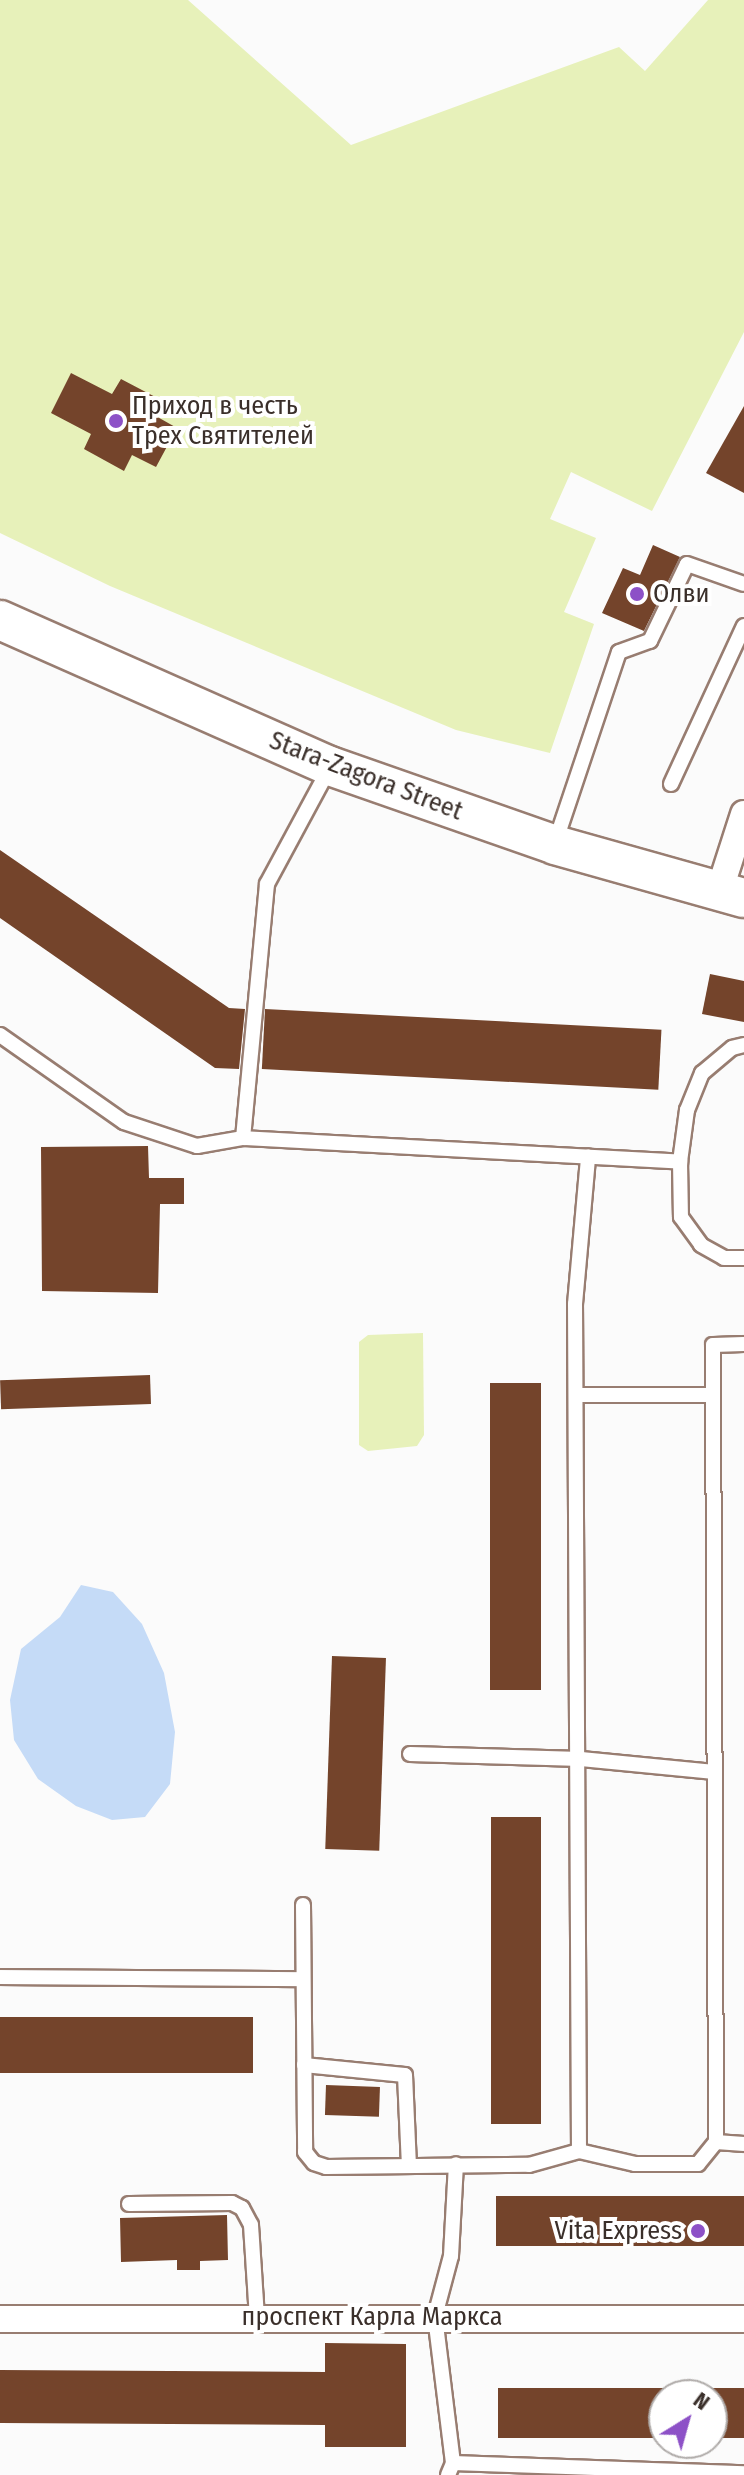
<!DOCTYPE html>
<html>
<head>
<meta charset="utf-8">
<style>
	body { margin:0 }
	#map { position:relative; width:744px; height:2475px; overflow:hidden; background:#fbfbfb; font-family:"Fira Sans Condensed",sans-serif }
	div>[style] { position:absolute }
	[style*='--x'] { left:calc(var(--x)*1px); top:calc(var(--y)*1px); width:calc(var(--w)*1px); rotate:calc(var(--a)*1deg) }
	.green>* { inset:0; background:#e7f1ba }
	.water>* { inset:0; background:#c5dbf7 }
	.building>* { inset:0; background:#74442b; transform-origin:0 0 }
	.roads { filter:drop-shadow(2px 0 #987d71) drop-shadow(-2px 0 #987d71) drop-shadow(0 2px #987d71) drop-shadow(0 -2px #987d71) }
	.service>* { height:14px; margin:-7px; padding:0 7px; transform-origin:7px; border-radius:7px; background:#fff }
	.minor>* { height:26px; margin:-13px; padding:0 13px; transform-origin:13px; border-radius:13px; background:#fff }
	.secondary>* { height:38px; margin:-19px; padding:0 19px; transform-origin:19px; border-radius:19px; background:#fff }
	.dots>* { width:22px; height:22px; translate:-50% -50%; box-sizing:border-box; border:4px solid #fff; border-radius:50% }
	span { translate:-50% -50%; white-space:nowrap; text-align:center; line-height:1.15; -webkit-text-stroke:8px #fff; paint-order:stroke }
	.poi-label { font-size:26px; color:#3a2f2a }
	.left { translate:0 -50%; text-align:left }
	.right { translate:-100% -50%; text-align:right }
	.street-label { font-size:26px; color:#3a2f2a }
	.north { position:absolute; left:648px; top:2379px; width:80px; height:80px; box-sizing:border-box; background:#fff; border:2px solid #b0acaa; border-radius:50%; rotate:37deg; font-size:22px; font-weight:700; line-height:32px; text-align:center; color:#3a2f2a }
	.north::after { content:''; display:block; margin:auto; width:28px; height:36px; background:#8d51c7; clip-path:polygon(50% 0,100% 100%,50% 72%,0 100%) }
</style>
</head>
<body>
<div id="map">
	<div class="green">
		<i style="clip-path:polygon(0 0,188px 0,351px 145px,619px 47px,645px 71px,708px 0,744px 0,744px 332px,652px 511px,571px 472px,550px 519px,596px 538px,564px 612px,594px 624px,550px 753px,456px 730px,110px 586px,0 533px)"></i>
		<i style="clip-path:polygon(423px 1333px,424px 1435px,417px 1446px,368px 1451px,359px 1445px,359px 1342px,368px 1335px)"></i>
	</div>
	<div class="water">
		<i style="clip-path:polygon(81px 1585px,113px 1592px,142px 1624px,164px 1673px,175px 1732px,170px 1784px,145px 1817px,112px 1820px,76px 1806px,38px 1779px,14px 1740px,10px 1700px,21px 1649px,60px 1617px)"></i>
	</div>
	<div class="building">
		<i style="clip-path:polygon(71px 373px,112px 394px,121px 379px,161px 400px,154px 415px,177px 428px,156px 467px,132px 455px,124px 471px,84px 449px,91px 434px,51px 413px)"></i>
		<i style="clip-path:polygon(744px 406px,744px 493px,706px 473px)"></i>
		<i style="clip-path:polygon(653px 545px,680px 557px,644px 631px,602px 613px,623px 568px,640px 575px)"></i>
		<i style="clip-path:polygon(0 850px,229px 1008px,245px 1009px,239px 1069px,215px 1068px,0 918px)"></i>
		<i style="clip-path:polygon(710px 974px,744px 981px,744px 1022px,702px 1014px)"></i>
		<i style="left:265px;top:1009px;width:397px;height:60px;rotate:3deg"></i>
		<i style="clip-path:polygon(148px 1146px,149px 1178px,184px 1178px,184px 1204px,160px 1204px,158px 1293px,42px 1291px,41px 1147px)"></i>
		<i style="left:150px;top:1375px;width:29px;height:150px;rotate:88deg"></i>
		<i style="left:490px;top:1383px;width:51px;height:307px"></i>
		<i style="left:332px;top:1656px;width:54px;height:193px;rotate:2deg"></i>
		<i style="left:491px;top:1817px;width:50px;height:307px"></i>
		<i style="left:253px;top:2017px;width:56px;height:253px;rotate:90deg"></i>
		<i style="left:326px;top:2085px;width:54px;height:30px;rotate:2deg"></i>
		<i style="left:744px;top:2196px;width:50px;height:248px;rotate:90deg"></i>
		<i style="clip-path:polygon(227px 2215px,228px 2260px,200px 2261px,200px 2270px,177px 2270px,177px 2260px,121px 2262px,120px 2218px)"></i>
		<i style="clip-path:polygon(325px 2343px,406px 2344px,406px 2447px,325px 2447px,325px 2425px,0 2423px,0 2370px,325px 2372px)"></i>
		<i style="left:664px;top:2388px;width:50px;height:166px;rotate:90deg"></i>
		<i style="left:712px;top:2388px;width:32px;height:50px"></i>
	</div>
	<div class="roads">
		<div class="service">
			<i style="--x:671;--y:784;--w:174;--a:-65.2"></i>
			<i style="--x:555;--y:843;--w:201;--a:-71.5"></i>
			<i style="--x:619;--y:652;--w:33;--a:-20"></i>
			<i style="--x:650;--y:641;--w:85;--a:-64.3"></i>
			<i style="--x:687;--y:564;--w:60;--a:19.3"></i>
			<i style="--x:0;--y:1035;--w:151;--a:35.1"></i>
			<i style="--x:124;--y:1122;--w:77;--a:18.2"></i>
			<i style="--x:197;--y:1146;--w:47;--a:-9.9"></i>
			<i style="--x:243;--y:1138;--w:438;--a:3.1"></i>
			<i style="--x:744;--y:1045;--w:12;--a:166"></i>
			<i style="--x:732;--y:1048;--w:39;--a:140"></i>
			<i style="--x:702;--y:1073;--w:40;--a:112"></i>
			<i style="--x:687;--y:1110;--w:52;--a:97.7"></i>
			<i style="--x:680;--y:1162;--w:55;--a:89"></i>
			<i style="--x:681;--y:1217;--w:34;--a:54"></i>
			<i style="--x:701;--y:1245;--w:26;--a:29"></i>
			<i style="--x:724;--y:1258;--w:20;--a:0"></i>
			<i style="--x:243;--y:1138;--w:255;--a:-84.6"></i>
			<i style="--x:267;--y:884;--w:133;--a:-61.7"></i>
			<i style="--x:576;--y:1395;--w:135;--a:0"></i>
			<i style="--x:410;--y:1754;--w:171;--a:1.7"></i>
			<i style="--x:581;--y:1759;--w:134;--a:5.6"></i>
			<i style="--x:303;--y:1905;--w:247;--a:89.5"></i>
			<i style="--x:305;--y:2152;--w:14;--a:51"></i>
			<i style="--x:314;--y:2163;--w:13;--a:18"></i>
			<i style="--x:326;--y:2167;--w:203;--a:-0.6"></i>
			<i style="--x:529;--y:2165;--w:52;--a:-15.6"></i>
			<i style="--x:579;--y:2151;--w:57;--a:13.1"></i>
			<i style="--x:635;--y:2164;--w:63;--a:0"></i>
			<i style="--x:698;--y:2164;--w:28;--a:-51"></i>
			<i style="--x:716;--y:2142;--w:797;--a:-90.22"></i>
			<i style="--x:713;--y:1345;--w:31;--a:-2"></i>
			<i style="--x:0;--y:1977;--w:303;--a:0.4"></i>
			<i style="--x:304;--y:2065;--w:101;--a:5.7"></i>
			<i style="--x:405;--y:2075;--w:90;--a:87.5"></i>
			<i style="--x:716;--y:2142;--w:28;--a:4"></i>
			<i style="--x:579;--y:2151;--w:847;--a:-90.27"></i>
			<i style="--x:575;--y:1304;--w:148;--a:-84.9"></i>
			<i style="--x:129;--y:2204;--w:103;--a:-0.6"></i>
			<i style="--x:232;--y:2203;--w:11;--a:27"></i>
			<i style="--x:242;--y:2208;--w:19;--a:62"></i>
			<i style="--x:251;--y:2225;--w:92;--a:86.3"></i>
			<i style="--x:453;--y:2463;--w:291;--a:2"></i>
			<i style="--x:448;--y:2475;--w:13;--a:-67"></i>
			<i style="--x:453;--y:2463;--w:148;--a:-97"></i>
			<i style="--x:435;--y:2316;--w:62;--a:-75.1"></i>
			<i style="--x:451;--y:2256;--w:92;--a:-86.9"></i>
		</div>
		<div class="minor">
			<i style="--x:719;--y:892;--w:82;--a:-72.2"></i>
			<i style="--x:0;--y:2319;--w:744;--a:0"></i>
		</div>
		<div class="secondary">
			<i style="--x:0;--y:620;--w:361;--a:23.9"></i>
			<i style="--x:330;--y:766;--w:238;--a:19.3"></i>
			<i style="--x:555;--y:845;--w:196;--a:15.7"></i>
		</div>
	</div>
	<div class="dots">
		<i style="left:116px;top:421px;background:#8d51c7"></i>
		<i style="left:637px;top:594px;background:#8d51c7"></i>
		<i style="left:698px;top:2231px;background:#8d51c7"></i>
	</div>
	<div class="poi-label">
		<span class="left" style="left:132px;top:421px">Приход в честь<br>Трех Святителей</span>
		<span class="left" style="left:653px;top:594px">Олви</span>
		<span class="right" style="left:682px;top:2231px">Vita Express</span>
	</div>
	<div class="street-label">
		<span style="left:366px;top:776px;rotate:21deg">Stara-Zagora Street</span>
		<span style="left:372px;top:2317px">проспект Карла Маркса</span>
	</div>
	<div class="north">N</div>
</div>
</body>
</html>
